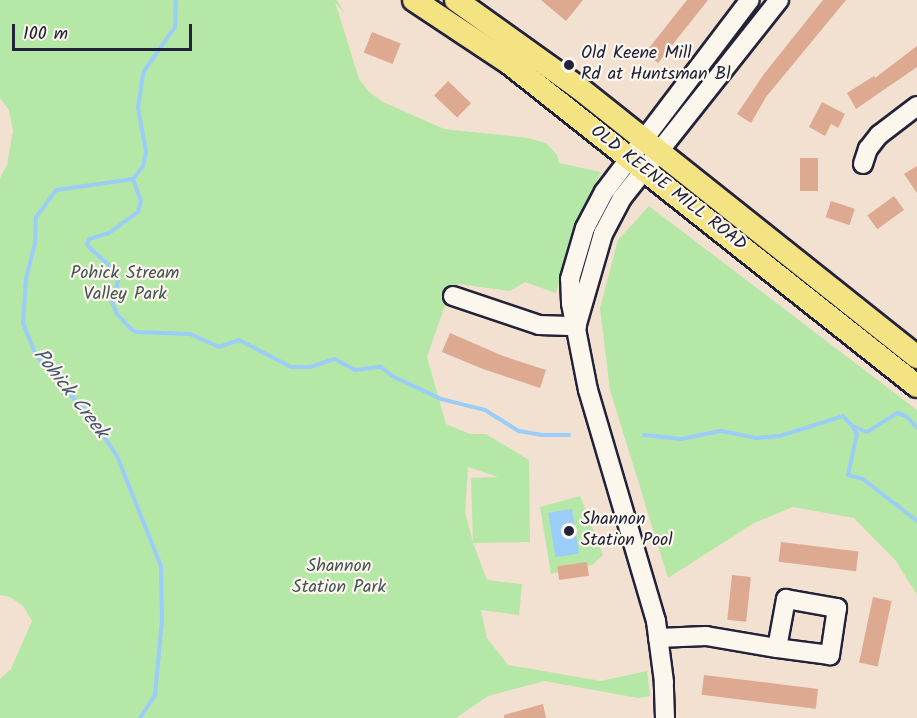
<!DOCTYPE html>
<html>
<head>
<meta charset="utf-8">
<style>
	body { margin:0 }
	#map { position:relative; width:917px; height:718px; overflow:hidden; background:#f2e0d1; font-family:Kalam,sans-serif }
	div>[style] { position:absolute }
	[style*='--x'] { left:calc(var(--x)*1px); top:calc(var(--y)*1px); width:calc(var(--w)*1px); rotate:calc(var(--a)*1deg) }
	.green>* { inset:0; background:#b5e7a7 }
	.water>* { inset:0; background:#9bcdf8; transform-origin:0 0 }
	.stream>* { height:4px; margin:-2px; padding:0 2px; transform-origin:2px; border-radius:2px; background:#9bcdf8 }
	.building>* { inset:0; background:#dda991; transform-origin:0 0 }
	.roads { filter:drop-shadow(2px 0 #22223b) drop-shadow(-2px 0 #22223b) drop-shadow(0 2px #22223b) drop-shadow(0 -2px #22223b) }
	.minor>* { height:18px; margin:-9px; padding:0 9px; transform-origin:9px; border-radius:9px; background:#fbf7ec }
	.major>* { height:22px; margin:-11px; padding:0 11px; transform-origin:11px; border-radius:11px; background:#f4e382 }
	.dots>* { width:16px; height:16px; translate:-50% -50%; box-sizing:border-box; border:3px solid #fbf7ec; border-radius:50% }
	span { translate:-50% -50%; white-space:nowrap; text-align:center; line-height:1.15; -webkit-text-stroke:4.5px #fbf7ec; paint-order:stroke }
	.poi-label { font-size:18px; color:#22223b }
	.left { translate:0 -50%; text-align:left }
	.street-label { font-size:18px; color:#22223b }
	.park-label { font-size:18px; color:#475356 }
	.water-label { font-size:20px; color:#465574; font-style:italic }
	.scale { position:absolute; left:12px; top:24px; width:180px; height:27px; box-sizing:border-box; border:3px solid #22223b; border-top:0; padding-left:8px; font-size:18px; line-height:21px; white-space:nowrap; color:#22223b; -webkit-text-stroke:4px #fbf7ec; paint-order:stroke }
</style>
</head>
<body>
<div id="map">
	<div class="green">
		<i style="clip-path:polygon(evenodd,0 0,337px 0,345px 14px,335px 2px,359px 79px,369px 92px,383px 102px,444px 129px,528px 138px,546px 143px,557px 155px,559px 163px,601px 172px,571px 237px,556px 293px,525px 282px,510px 291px,458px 284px,451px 288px,427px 357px,446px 424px,470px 434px,486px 434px,529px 460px,530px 542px,473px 543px,487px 580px,522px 584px,519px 615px,481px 610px,487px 638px,508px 665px,601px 681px,647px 671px,650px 696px,638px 698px,544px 681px,488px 696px,456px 718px,0 718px,0 679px,11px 669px,32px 621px,23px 606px,10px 597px,0 595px,0 178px,7px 165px,13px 131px,9px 110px,0 98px,0 0,468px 467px,498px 477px,471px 478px,473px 542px,465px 512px,468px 467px)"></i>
		<i style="clip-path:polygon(649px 206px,917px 410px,917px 595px,896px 561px,854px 518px,793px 507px,754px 523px,668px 578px,610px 390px,600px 308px,618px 240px)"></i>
		<i style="clip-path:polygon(580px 496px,603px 555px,592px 565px,551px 574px,540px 507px)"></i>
	</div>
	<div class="water">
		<i style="left:572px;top:509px;width:45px;height:24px;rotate:81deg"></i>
	</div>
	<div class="stream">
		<i style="--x:133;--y:179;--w:23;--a:70"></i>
		<i style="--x:141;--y:201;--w:11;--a:105"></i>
		<i style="--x:138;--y:212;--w:36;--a:144"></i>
		<i style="--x:109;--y:233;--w:21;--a:163"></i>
		<i style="--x:89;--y:239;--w:6;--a:108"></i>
		<i style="--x:87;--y:245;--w:40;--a:43"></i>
		<i style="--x:116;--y:272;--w:9;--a:77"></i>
		<i style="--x:118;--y:281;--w:22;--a:106"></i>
		<i style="--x:112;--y:302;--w:13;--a:67"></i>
		<i style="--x:117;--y:314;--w:19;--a:47"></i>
		<i style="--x:130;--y:328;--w:7;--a:34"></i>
		<i style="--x:136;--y:332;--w:54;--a:2.1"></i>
		<i style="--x:190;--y:334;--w:32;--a:24"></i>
		<i style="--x:219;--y:347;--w:21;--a:-19"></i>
		<i style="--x:239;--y:340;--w:59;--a:27.4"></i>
		<i style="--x:291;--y:367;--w:19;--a:0"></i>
		<i style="--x:310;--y:367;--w:26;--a:-18"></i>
		<i style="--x:335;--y:359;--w:23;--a:29"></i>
		<i style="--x:355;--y:370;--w:26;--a:-7"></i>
		<i style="--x:381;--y:367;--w:14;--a:39"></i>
		<i style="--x:392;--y:376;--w:54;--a:25.1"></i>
		<i style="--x:441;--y:399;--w:45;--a:14"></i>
		<i style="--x:485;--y:410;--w:40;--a:32"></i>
		<i style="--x:519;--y:431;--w:22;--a:10"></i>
		<i style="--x:541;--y:435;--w:28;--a:0"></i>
		<i style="--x:853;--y:427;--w:8;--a:60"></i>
		<i style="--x:857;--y:434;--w:42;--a:102.4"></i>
		<i style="--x:848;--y:475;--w:16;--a:15"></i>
		<i style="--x:863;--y:479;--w:68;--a:37.9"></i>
		<i style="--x:644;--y:435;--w:38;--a:6"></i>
		<i style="--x:682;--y:439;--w:40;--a:-12"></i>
		<i style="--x:721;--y:431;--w:36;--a:11"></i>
		<i style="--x:756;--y:438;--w:24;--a:-5"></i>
		<i style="--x:780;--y:436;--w:66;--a:-17.6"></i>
		<i style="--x:843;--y:416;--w:13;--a:48"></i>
		<i style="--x:852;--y:426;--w:16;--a:22"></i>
		<i style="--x:867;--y:432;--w:36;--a:-32"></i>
		<i style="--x:897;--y:413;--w:9;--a:18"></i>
		<i style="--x:906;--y:416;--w:16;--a:47"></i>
		<i style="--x:140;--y:718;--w:27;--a:-57"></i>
		<i style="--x:155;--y:695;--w:76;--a:-84.7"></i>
		<i style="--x:162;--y:619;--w:53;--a:-91.1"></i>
		<i style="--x:161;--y:566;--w:118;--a:-111.8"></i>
		<i style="--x:117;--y:456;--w:54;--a:-123.7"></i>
		<i style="--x:87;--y:411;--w:39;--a:-136"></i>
		<i style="--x:59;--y:384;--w:39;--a:-128"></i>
		<i style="--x:35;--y:353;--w:32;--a:-112"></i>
		<i style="--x:23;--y:323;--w:44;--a:-86.1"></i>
		<i style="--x:26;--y:279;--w:36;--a:-76"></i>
		<i style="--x:35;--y:244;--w:27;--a:-88"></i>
		<i style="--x:36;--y:217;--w:34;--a:-53"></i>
		<i style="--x:56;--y:190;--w:78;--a:-8.1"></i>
		<i style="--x:133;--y:179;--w:16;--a:-52"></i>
		<i style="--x:143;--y:166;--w:14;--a:-78"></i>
		<i style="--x:146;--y:152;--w:46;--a:-100.1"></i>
		<i style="--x:138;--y:107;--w:36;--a:-81"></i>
		<i style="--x:144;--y:71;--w:54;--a:-54.8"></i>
		<i style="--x:175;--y:27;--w:27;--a:-88"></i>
	</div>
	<div class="building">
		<i style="clip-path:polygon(541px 0,583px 0,566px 21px)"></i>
		<i style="clip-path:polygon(687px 0,708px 0,658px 63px,645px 53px)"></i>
		<i style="clip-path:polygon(823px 0,846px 0,766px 97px,751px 123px,737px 114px,764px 74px)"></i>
		<i style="left:372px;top:32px;width:31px;height:22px;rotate:22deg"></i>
		<i style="clip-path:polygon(917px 46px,917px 67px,856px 109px,847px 93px,874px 76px,875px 78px)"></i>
		<i style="left:448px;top:81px;width:32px;height:20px;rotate:44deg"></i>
		<i style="clip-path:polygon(822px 102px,845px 114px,838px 128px,831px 124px,825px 136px,809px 127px)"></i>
		<i style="left:800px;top:158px;width:18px;height:33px"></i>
		<i style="clip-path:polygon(917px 166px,917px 193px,904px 174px)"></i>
		<i style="left:894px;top:196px;width:17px;height:33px;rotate:54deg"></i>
		<i style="left:831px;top:201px;width:25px;height:17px;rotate:18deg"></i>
		<i style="clip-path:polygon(450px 333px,503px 356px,546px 370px,540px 388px,483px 369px,442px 352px)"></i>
		<i style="left:781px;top:542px;width:78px;height:20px;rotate:7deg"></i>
		<i style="left:587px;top:562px;width:14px;height:30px;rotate:82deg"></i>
		<i style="left:732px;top:575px;width:19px;height:45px;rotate:6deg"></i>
		<i style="left:873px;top:597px;width:19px;height:67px;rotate:12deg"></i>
		<i style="left:704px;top:675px;width:115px;height:20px;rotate:7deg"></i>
		<i style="clip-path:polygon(543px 704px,546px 718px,504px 718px,504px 715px)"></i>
	</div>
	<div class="roads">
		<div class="minor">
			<i style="--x:863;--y:164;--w:16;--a:-72"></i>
			<i style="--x:868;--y:149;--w:18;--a:-52"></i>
			<i style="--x:879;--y:135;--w:48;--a:-37.3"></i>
			<i style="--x:453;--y:296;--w:91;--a:18.6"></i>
			<i style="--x:539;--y:325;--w:38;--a:2"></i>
			<i style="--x:577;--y:324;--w:94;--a:-73.9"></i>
			<i style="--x:603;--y:234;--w:41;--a:-62.2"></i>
			<i style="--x:622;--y:198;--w:253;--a:-51.6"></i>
			<i style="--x:786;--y:599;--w:52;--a:10"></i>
			<i style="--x:837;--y:608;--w:48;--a:98.5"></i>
			<i style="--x:830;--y:655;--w:53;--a:-172.5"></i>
			<i style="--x:777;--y:648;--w:50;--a:-79.6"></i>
			<i style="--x:658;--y:638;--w:48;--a:-2.4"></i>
			<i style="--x:706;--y:636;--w:72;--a:9.6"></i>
			<i style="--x:665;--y:718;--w:36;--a:-92"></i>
			<i style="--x:664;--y:682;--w:62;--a:-97.5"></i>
			<i style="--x:656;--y:621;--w:241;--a:-106.4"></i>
			<i style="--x:588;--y:390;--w:89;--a:-101.1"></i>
			<i style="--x:571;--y:303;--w:24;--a:-92"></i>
			<i style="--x:570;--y:279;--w:53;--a:-73.6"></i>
			<i style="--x:585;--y:228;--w:41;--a:-62.2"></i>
			<i style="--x:604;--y:192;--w:241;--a:-52.8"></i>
		</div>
		<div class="major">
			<i style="--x:414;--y:0;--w:114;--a:33.6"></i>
			<i style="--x:509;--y:63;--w:520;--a:38.37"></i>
			<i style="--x:456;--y:0;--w:151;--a:35.6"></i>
			<i style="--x:579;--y:88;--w:432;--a:38.5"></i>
		</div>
	</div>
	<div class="dots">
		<i style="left:569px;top:65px;background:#22223b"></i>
		<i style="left:569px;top:531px;background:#22223b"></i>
	</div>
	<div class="poi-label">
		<span class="left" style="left:581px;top:65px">Old Keene Mill<br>Rd at Huntsman Bl</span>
		<span class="left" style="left:581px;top:531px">Shannon<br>Station Pool</span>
	</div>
	<div class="street-label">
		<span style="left:668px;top:189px;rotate:38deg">OLD KEENE MILL ROAD</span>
	</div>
	<div class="park-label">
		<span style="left:125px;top:285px">Pohick Stream<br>Valley Park</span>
		<span style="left:339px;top:578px">Shannon<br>Station Park</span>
	</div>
	<div class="water-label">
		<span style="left:70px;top:394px;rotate:52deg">Pohick Creek</span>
	</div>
	<div class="scale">100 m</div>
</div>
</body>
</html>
